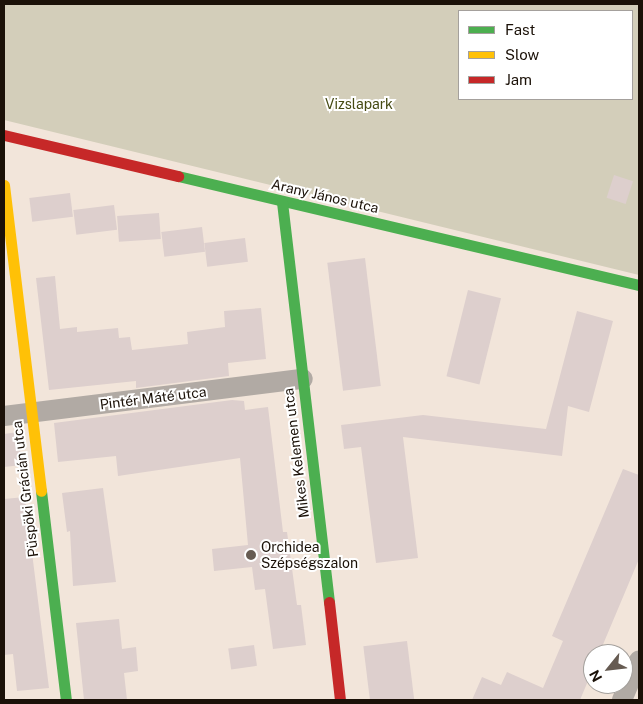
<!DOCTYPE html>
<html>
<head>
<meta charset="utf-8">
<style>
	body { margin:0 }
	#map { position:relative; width:643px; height:704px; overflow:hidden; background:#f2e5da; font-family:"Public Sans",sans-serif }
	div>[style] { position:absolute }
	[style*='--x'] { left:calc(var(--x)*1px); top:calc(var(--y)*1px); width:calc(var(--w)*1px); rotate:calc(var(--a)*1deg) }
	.green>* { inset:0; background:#d3ceba }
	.building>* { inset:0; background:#ddcfcd; transform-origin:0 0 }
	.street>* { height:20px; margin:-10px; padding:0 10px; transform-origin:10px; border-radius:10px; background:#b1aaa4 }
	.fast>* { height:11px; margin:-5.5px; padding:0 5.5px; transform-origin:5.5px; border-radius:5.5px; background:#4caf50 }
	.slow>* { height:11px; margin:-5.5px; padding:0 5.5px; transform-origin:5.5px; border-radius:5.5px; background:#ffc107 }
	.jam>* { height:11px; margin:-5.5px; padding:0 5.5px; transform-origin:5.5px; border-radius:5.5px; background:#c62828 }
	.dots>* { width:14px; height:14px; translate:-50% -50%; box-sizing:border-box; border:2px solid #fff; border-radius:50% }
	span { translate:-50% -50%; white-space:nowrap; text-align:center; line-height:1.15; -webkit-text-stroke:4px #fff; paint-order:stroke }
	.park-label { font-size:14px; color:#454a12 }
	.street-label { font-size:14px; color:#1b1108 }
	.poi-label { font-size:14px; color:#1b1108 }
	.left { translate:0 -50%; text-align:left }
	.frame { position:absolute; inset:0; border:5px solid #1b1108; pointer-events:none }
	.legend { position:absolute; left:458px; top:10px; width:175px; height:90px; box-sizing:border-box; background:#fff; border:1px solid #a4a09c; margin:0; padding:6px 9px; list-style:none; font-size:15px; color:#1b1108 }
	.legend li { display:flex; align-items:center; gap:10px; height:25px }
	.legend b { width:25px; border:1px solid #a4a09c }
	.north { position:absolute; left:583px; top:644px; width:50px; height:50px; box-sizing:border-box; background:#fff; border:1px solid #a4a09c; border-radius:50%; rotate:241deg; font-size:14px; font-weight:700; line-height:20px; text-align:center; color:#1b1108 }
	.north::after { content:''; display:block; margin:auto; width:18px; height:22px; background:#665b52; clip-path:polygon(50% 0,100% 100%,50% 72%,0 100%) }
</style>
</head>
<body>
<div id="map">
	<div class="green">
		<i style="clip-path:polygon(evenodd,4px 4px,639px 4px,639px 275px,4px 120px,4px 4px,459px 11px,632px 11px,632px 99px,459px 99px,459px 11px)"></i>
	</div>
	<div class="building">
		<i style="left:614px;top:175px;width:20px;height:24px;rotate:18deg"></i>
		<i style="left:70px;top:193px;width:24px;height:41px;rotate:83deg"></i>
		<i style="left:114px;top:205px;width:25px;height:41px;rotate:83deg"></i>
		<i style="left:159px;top:213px;width:26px;height:42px;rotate:86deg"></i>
		<i style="left:202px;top:227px;width:25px;height:41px;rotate:83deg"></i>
		<i style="left:245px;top:238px;width:24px;height:41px;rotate:83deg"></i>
		<i style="left:365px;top:258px;width:129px;height:38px;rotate:83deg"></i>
		<i style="clip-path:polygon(55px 276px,60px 329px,77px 327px,77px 332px,118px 328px,119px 338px,130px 337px,132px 350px,188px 344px,187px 332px,225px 327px,224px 311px,261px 308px,266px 359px,228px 363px,229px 376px,136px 388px,136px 381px,49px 390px,36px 278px)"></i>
		<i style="left:468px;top:290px;width:34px;height:89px;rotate:14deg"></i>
		<i style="clip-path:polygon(577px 311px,613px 321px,589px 412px,568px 406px,562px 456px,403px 437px,418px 558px,376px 563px,361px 447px,344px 449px,341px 425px,423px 415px,546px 429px)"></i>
		<i style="clip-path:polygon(232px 400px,244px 401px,245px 410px,268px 407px,283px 532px,287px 532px,297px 605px,301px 605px,306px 645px,273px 649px,265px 589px,255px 590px,252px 567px,214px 571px,212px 549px,248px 545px,240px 458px,118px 476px,116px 456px,58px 462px,54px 423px)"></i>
		<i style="clip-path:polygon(18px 432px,22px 465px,4px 467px,4px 434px)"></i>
		<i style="clip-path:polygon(623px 469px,639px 475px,639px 559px,599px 654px,593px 654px,593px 669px,580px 700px,472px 700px,482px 677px,501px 685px,507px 672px,543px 688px,563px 641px,552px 636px)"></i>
		<i style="clip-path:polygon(103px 488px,116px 582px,73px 586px,70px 531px,67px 532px,62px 493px)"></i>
		<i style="clip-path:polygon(25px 497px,49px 688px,17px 691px,13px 654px,4px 655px,4px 499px)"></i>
		<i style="clip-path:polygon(119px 619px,122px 649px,136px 647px,138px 671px,124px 673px,127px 700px,84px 700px,76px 623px)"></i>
		<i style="left:407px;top:641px;width:59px;height:44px;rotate:83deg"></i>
		<i style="left:254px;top:645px;width:21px;height:26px;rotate:82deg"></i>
	</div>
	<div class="street">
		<i style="--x:4;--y:416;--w:301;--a:-7.1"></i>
		<i style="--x:622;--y:700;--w:43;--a:-67"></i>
	</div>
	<div class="fast">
		<i style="--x:178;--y:176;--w:474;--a:13.3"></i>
		<i style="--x:282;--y:202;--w:403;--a:83.3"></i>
		<i style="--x:41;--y:491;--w:210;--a:83.2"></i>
	</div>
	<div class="slow">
		<i style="--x:4;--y:185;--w:308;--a:83.1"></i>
	</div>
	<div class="jam">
		<i style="--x:4;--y:135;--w:179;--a:13.3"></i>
		<i style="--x:329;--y:602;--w:99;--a:83.6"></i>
	</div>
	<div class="dots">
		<i style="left:251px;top:555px;background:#665b52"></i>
	</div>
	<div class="park-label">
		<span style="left:359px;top:104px">Vizslapark</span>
	</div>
	<div class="street-label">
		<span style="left:325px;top:196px;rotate:13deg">Arany János utca</span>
		<span style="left:153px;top:398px;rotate:-7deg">Pintér Máté utca</span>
		<span style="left:296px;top:453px;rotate:-97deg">Mikes Kelemen utca</span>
		<span style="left:25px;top:489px;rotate:-97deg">Püspöki Grácián utca</span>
	</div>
	<div class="poi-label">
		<span class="left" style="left:261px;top:555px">Orchidea<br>Szépségszalon</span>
	</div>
	<div class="frame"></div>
	<ul class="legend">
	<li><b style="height:6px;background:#4caf50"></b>Fast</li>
	<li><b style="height:6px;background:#ffc107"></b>Slow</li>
	<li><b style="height:6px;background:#c62828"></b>Jam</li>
	</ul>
	<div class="north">N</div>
</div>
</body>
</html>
